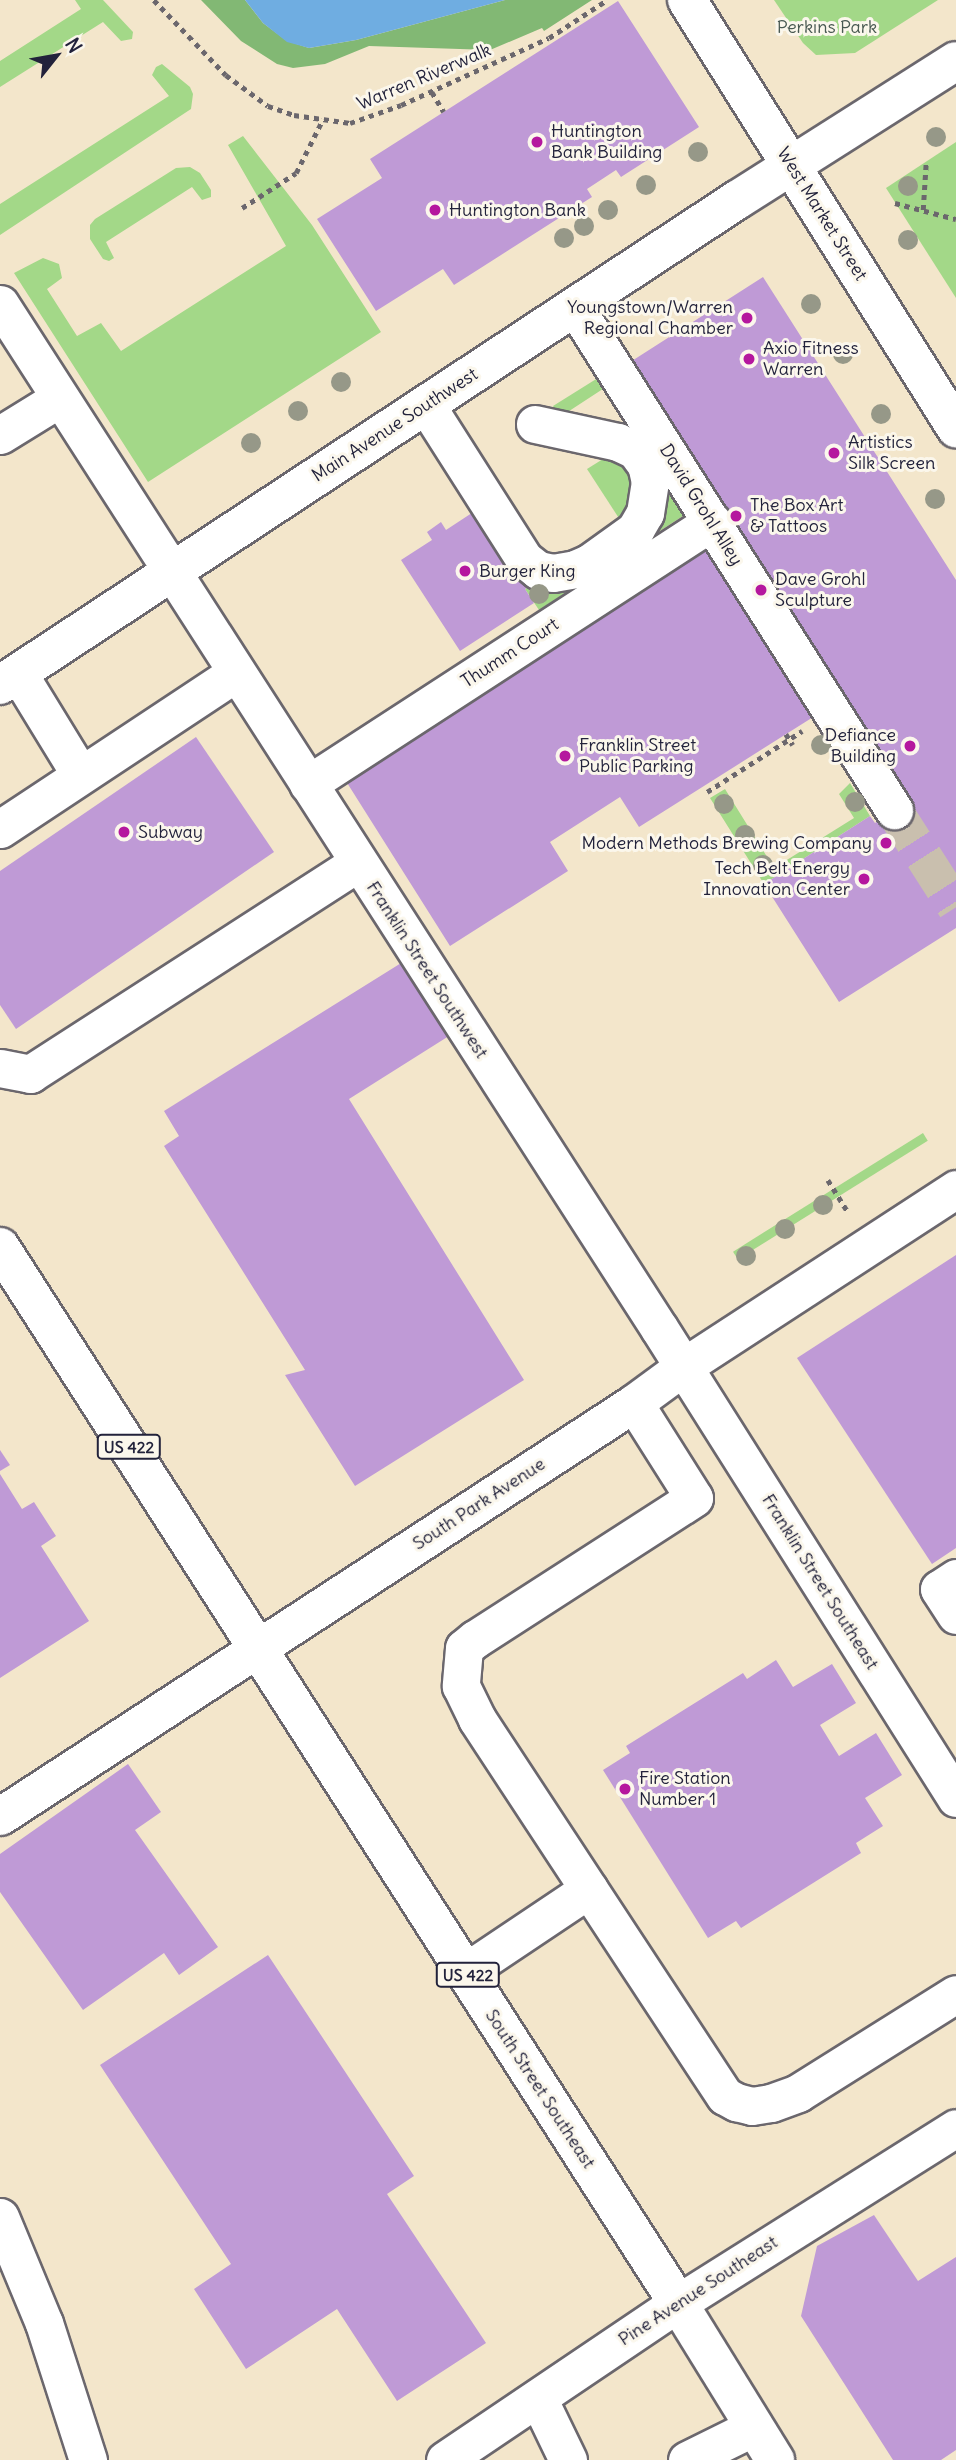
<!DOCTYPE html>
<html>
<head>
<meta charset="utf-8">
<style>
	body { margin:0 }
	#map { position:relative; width:956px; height:2460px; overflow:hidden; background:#f3e6cb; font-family:Delius,sans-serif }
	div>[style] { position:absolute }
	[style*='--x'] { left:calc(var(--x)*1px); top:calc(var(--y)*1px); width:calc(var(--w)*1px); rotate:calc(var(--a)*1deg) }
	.green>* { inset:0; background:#a3d888; transform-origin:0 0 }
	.forest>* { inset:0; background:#82b874 }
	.water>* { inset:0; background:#6fade1 }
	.building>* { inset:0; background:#bf9ad6 }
	.minor-tunnel>* { height:37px; margin-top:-18.5px; transform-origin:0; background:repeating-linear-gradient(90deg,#c9bfae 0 37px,transparent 0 55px) }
	.path>* { height:4.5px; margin-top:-2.25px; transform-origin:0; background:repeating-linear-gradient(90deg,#6b676d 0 5px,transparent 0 10px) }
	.roads { filter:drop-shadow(2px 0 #6b676d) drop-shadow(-2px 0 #6b676d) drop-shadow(0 2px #6b676d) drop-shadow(0 -2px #6b676d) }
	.minor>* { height:37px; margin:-18.5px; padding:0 18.5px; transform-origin:18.5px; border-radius:18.5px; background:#fff }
	.major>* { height:38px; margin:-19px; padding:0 19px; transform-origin:19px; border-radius:19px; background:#fff }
	.trees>* { width:20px; height:20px; margin:-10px; border-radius:50%; background:#969888 }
	.dots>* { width:19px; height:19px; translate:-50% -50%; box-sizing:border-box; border:4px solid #fbf7ec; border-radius:50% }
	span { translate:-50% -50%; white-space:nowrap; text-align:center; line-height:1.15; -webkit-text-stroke:6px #fbf7ec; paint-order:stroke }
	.shield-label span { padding:2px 5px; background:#fbf7ec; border:2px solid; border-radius:5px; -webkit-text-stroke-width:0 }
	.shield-label { font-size:16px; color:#22223b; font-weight:700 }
	.park-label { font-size:18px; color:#495952 }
	.street-label { font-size:18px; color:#22223b }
	.poi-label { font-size:18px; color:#22223b }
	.left { translate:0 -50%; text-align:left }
	.right { translate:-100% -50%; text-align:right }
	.north { position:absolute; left:21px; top:21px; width:70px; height:70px; -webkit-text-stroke:5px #fbf7ec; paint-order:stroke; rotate:59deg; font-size:19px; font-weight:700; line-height:28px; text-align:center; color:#22223b }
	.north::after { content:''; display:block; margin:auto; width:24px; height:32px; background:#22223b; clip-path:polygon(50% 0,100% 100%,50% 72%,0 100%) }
</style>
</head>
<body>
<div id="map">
	<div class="green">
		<i style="clip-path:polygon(75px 0,103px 0,133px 32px,132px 39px,121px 41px,103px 22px,0 87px,0 61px,81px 9px)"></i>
		<i style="clip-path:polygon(774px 0,938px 0,855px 53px,816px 55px,803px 43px)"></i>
		<i style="clip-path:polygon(162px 64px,190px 87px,193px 94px,191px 109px,0 235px,0 204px,169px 96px,152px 75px,156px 67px)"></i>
		<i style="clip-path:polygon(243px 136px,312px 225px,381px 332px,148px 482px,14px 273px,43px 258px,59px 264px,62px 278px,47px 289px,77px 336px,101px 323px,121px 351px,286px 246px,228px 145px)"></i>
		<i style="clip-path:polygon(956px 142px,956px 298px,886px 188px)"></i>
		<i style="clip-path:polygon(190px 167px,200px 173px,211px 190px,211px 197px,202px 200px,192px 187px,106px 242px,114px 258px,109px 261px,103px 259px,90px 239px,90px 225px,95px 219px,176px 168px)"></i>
		<i style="clip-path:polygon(609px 371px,695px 508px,539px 610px,525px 589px,531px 585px,583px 577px,665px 467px,612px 383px,560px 417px,553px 406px)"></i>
		<i style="clip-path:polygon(611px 454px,635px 468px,624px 526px,587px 469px)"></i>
		<i style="clip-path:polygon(850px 783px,870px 816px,764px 884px,710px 798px,725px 789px,774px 868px,854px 818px,839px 794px)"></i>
		<i style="left:923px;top:1133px;width:9px;height:224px;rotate:58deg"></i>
	</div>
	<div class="forest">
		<i style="clip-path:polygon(201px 0,245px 0,263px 23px,287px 41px,309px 48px,356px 40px,505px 0,592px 0,544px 31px,542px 28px,490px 50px,369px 46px,325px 64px,293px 68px,277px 64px,241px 41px)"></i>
	</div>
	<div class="water">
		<i style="clip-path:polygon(245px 0,505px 0,356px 40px,309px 48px,287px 42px,263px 23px)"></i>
	</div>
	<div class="building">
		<i style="clip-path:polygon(618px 1px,699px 127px,621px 177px,616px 170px,587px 189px,592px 197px,454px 285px,443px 269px,376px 311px,317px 219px,382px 178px,370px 159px)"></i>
		<i style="clip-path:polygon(763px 277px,956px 580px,956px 928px,839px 1002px,764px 884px,870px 816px,875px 823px,903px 805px,624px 366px)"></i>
		<i style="clip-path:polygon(481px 507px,531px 585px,525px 589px,534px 603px,460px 651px,401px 560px,432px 540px,427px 532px,441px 522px,446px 530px)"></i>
		<i style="clip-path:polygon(711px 545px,818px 714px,639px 827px,620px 797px,550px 842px,568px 871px,450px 946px,344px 778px)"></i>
		<i style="clip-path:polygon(196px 737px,274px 852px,16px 1029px,0 1005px,0 871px)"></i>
		<i style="clip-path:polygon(414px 955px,460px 1029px,349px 1099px,524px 1380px,355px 1486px,285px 1375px,305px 1370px,164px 1146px,179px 1136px,164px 1111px)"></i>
		<i style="clip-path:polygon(956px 1255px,956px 1548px,932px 1564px,797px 1358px)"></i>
		<i style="clip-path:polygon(0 1450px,10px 1465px,0 1471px)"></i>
		<i style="clip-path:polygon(0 1474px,22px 1509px,34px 1502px,56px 1536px,41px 1546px,89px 1621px,0 1678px)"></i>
		<i style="clip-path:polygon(776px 1660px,793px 1687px,832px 1664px,856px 1703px,820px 1725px,839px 1756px,876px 1733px,902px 1775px,865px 1798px,883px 1826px,856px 1843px,861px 1853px,741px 1928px,736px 1921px,708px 1938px,603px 1770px,630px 1753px,626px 1746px,743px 1673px,747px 1679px)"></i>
		<i style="clip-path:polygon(128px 1764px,161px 1812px,135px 1830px,218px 1947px,179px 1975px,164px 1953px,83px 2010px,0 1892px,0 1854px)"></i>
		<i style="clip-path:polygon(268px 1955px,414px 2176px,387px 2194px,486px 2343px,397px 2401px,337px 2309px,246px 2369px,194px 2289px,231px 2264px,100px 2065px)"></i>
		<i style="clip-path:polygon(874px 2215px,918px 2281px,956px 2257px,956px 2450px,941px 2460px,893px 2460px,801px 2316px,817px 2246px)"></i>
	</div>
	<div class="minor-tunnel">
		<i style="--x:894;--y:810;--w:115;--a:57.4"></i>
	</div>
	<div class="path">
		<i style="--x:154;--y:0;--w:104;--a:46.2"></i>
		<i style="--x:226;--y:75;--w:52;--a:36.4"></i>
		<i style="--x:268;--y:106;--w:28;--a:19"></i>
		<i style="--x:294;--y:115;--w:57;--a:8.1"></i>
		<i style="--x:350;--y:123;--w:54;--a:-19.4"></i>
		<i style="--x:401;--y:105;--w:162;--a:-24.4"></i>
		<i style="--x:549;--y:38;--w:69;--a:-33.2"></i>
		<i style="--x:432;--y:92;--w:23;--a:59"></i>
		<i style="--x:895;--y:203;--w:63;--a:14.7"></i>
		<i style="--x:242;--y:208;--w:64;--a:-32.9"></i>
		<i style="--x:296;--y:173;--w:60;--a:-63.4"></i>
		<i style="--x:923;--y:210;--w:48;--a:-86.4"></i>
		<i style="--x:786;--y:734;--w:13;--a:58"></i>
		<i style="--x:707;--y:792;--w:113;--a:-32.7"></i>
		<i style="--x:828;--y:1180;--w:36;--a:58"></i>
	</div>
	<div class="roads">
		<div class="minor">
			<i style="--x:0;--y:304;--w:1218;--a:57.24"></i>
			<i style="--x:659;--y:1328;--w:556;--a:57.71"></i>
			<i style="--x:575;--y:307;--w:596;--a:57.62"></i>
			<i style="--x:426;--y:405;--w:183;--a:57.5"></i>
			<i style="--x:524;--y:559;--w:18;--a:38"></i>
			<i style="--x:538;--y:570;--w:15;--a:11"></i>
			<i style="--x:553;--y:573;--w:22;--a:-10"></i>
			<i style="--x:575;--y:569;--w:15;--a:-23"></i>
			<i style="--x:589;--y:563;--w:57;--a:-35.7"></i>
			<i style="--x:635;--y:530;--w:20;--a:-60"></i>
			<i style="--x:645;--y:513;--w:31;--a:-81"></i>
			<i style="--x:650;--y:482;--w:17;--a:-103"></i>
			<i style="--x:646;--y:465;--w:19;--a:-126"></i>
			<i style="--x:635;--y:450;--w:19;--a:-155"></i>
			<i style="--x:618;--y:442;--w:85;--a:-167.8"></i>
			<i style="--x:0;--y:435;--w:70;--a:-31.7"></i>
			<i style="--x:18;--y:673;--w:119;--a:58.5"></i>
			<i style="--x:308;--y:784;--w:482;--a:-33"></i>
			<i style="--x:0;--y:829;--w:283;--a:-33.5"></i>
			<i style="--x:0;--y:1068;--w:31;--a:11"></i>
			<i style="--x:30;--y:1074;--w:390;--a:-32.8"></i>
			<i style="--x:634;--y:1403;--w:112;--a:57.7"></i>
			<i style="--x:694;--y:1498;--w:260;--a:147.2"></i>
			<i style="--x:475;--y:1639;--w:14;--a:141"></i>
			<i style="--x:464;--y:1648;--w:38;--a:95"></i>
			<i style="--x:461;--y:1686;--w:37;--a:64"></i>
			<i style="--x:477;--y:1719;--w:451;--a:56.7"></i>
			<i style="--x:725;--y:2096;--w:13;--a:29"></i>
			<i style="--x:736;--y:2102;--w:16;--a:14"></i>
			<i style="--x:752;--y:2106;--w:19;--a:-9"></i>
			<i style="--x:771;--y:2103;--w:29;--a:-20"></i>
			<i style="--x:798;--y:2093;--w:186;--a:-32.1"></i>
			<i style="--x:956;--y:1578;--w:20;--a:147"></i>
			<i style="--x:939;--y:1589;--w:31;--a:57"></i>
			<i style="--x:0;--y:1816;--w:757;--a:-33.08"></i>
			<i style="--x:634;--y:1403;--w:61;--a:-36.3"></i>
			<i style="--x:683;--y:1367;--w:326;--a:-33.1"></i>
			<i style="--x:465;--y:1972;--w:149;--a:-33.8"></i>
			<i style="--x:0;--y:2217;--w:115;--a:67.5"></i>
			<i style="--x:44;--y:2323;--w:144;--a:72.2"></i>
			<i style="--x:538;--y:2398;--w:69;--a:64.2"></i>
			<i style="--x:445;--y:2460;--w:281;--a:-34"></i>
			<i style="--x:678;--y:2303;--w:328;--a:-32.2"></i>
			<i style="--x:687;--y:2460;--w:75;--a:-26.2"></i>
		</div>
		<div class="major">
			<i style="--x:687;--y:0;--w:506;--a:57.85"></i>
			<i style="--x:0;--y:685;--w:882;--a:-33.35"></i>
			<i style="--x:737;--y:200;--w:259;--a:-32.4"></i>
			<i style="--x:0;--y:1247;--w:1255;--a:57.3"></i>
			<i style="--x:678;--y:2303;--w:185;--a:58.3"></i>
		</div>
	</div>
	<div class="trees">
		<i style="left:936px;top:137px"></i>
		<i style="left:698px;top:152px"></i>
		<i style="left:646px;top:185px"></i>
		<i style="left:908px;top:186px"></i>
		<i style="left:608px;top:210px"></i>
		<i style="left:584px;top:226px"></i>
		<i style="left:564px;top:238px"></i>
		<i style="left:908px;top:240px"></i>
		<i style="left:811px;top:304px"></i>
		<i style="left:843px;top:354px"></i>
		<i style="left:341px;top:382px"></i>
		<i style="left:298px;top:411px"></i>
		<i style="left:881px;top:414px"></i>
		<i style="left:251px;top:443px"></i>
		<i style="left:935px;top:499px"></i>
		<i style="left:539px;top:594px"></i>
		<i style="left:821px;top:745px"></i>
		<i style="left:855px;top:802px"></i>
		<i style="left:724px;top:804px"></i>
		<i style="left:745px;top:835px"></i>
		<i style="left:763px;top:865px"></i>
		<i style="left:823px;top:1205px"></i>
		<i style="left:785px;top:1229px"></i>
		<i style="left:746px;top:1256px"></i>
	</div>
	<div class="dots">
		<i style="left:537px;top:142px;background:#b5179e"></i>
		<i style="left:435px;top:210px;background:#b5179e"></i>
		<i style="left:747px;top:318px;background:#b5179e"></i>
		<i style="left:749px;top:359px;background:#b5179e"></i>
		<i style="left:834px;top:453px;background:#b5179e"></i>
		<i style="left:736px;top:516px;background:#b5179e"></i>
		<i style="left:465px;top:571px;background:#b5179e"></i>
		<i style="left:761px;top:590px;background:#b5179e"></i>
		<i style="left:910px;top:746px;background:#b5179e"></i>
		<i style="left:565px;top:756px;background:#b5179e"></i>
		<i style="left:124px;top:832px;background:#b5179e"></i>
		<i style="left:886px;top:843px;background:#b5179e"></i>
		<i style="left:864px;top:879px;background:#b5179e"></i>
		<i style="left:625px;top:1789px;background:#b5179e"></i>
	</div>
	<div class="shield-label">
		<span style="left:129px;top:1447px">US 422</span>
		<span style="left:468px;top:1975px">US 422</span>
	</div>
	<div class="park-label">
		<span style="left:827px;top:27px">Perkins Park</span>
	</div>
	<div class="street-label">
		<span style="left:424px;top:77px;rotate:-23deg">Warren Riverwalk</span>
		<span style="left:822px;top:214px;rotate:58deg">West Market Street</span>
		<span style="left:395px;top:425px;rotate:-33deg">Main Avenue Southwest</span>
		<span style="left:701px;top:505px;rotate:58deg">David Grohl Alley</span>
		<span style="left:510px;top:653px;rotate:-33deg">Thumm Court</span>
		<span style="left:427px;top:970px;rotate:57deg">Franklin Street Southwest</span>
		<span style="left:479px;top:1504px;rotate:-33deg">South Park Avenue</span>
		<span style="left:820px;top:1582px;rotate:58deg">Franklin Street Southeast</span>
		<span style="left:540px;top:2089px;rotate:57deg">South Street Southeast</span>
		<span style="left:698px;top:2291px;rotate:-33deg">Pine Avenue Southeast</span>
	</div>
	<div class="poi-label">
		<span class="left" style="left:551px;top:142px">Huntington<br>Bank Building</span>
		<span class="left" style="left:449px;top:210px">Huntington Bank</span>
		<span class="right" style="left:733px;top:318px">Youngstown/Warren<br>Regional Chamber</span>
		<span class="left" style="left:763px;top:359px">Axio Fitness<br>Warren</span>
		<span class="left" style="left:848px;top:453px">Artistics<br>Silk Screen</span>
		<span class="left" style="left:750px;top:516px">The Box Art<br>&amp; Tattoos</span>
		<span class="left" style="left:479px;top:571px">Burger King</span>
		<span class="left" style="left:775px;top:590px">Dave Grohl<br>Sculpture</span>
		<span class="right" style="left:896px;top:746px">Defiance<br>Building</span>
		<span class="left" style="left:579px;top:756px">Franklin Street<br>Public Parking</span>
		<span class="left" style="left:138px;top:832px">Subway</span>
		<span class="right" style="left:872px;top:843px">Modern Methods Brewing Company</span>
		<span class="right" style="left:850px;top:879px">Tech Belt Energy<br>Innovation Center</span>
		<span class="left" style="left:639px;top:1789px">Fire Station<br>Number 1</span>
	</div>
	<div class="north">N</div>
</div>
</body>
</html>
